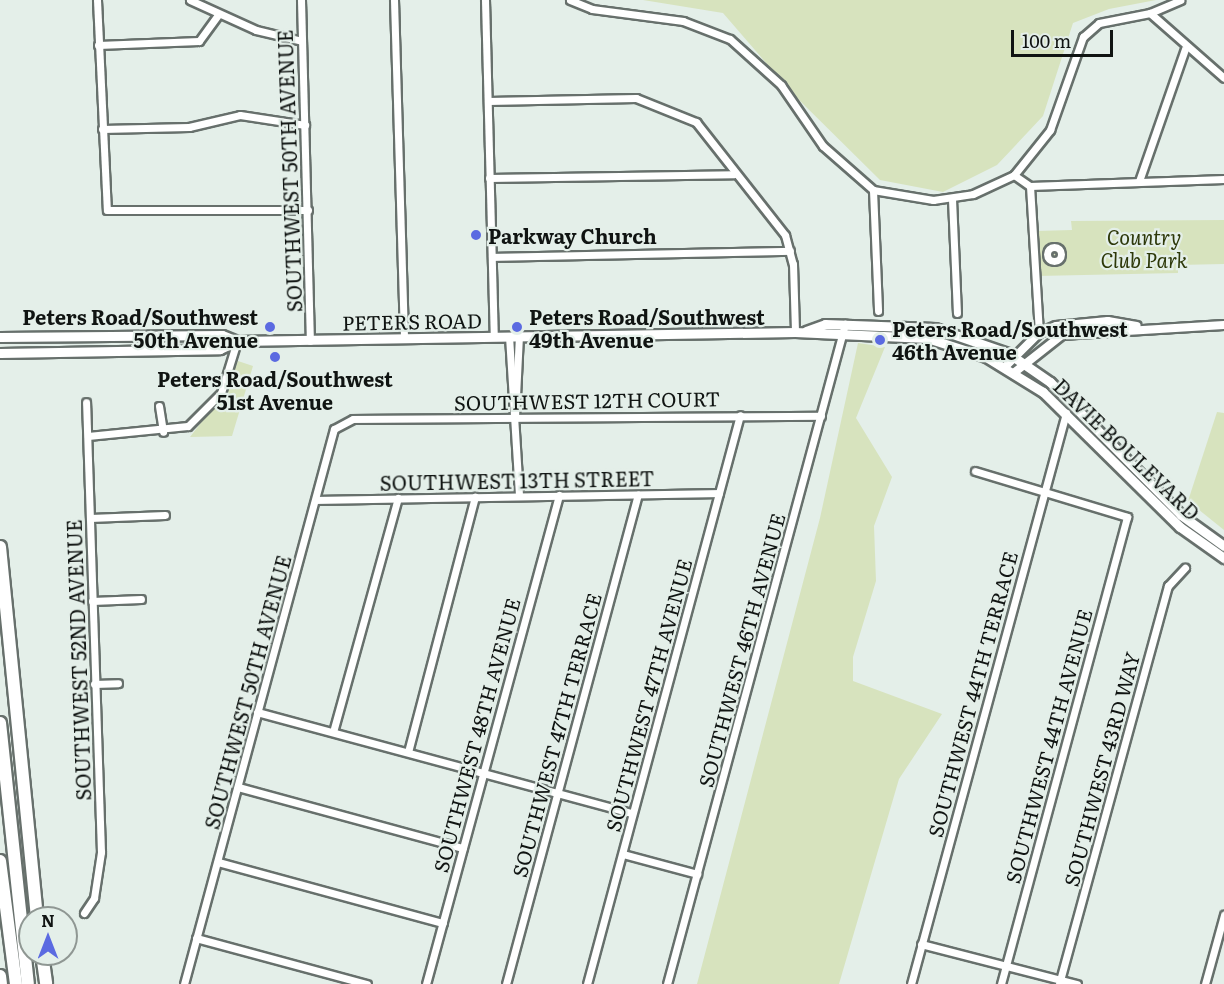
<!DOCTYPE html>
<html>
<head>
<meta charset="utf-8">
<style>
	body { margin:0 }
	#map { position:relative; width:1224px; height:984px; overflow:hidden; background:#e4efe9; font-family:Literata,serif }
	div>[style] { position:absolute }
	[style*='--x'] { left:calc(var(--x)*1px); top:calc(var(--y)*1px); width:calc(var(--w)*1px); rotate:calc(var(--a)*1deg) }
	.green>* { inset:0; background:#d7e3be }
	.roads { filter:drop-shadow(2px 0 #67706c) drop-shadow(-2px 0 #67706c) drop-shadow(0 2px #67706c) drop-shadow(0 -2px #67706c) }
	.minor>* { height:7px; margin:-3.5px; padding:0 3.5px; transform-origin:3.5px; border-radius:3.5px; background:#fff }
	.minor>.ring { margin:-3.5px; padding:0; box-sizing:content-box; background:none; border:7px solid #fff; border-radius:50% }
	.tertiary>* { height:8px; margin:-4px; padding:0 4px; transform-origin:4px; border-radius:4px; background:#fff }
	.secondary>* { height:9px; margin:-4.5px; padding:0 4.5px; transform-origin:4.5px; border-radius:4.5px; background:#fff }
	.motorway>* { height:12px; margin:-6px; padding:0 6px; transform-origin:6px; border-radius:6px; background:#fff }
	.dots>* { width:16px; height:16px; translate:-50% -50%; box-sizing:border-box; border:3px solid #e4efe9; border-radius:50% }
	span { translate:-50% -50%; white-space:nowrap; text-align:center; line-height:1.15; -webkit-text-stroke:4.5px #e4efe9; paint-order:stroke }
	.street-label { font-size:20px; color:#101412 }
	.poi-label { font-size:20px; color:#101412; font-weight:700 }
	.left { translate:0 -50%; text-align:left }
	.right { translate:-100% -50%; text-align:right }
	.park-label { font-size:20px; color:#2d3809; font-style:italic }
	.north { position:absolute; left:18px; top:906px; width:60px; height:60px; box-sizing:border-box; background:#e4efe9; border:2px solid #8f9793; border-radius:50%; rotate:0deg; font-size:16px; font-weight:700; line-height:24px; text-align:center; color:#101412 }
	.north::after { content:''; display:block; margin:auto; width:21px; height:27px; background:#5b6ae1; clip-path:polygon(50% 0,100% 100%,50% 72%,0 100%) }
	.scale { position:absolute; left:1011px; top:30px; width:102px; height:27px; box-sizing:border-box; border:3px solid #101412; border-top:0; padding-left:8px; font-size:18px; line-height:21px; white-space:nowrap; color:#101412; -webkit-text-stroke:4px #e4efe9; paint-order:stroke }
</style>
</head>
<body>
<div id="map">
	<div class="green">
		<i style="clip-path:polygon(643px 0,1156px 0,1109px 9px,1073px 23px,1043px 116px,997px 165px,943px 192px,880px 180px,792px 93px,723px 13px)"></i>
		<i style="clip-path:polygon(1224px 220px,1224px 264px,1178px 265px,1178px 273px,1037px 276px,1036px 231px,1072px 230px,1071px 221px)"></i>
		<i style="clip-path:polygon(858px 343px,885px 347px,856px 418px,892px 477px,874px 526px,876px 581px,853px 657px,853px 681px,942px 714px,899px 779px,839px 984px,697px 984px,820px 518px)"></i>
		<i style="clip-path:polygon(238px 361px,253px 366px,232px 436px,190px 437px,226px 390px)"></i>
		<i style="clip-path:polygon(1217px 412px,1224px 413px,1224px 530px,1188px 501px)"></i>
	</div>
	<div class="roads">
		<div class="minor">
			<i style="--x:97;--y:0;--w:210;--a:87.3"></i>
			<i style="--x:107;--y:210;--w:201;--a:0"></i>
			<i style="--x:190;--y:0;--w:72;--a:24.4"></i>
			<i style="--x:256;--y:30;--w:47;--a:13.4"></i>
			<i style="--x:301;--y:0;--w:341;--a:88.5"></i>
			<i style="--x:394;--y:0;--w:339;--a:88.3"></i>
			<i style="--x:485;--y:0;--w:337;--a:88.5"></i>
			<i style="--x:570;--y:0;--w:24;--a:22"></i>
			<i style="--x:592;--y:9;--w:92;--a:7.5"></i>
			<i style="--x:683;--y:21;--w:50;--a:21"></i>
			<i style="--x:730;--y:39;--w:69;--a:42"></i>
			<i style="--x:781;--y:85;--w:74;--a:55.5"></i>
			<i style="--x:823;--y:146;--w:67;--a:41.3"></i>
			<i style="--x:873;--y:190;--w:61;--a:9.5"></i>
			<i style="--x:933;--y:200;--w:40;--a:-8.5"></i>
			<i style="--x:973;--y:194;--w:45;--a:-24.9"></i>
			<i style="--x:1014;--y:175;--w:58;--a:-51.3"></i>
			<i style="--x:1050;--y:130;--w:99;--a:-70.5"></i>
			<i style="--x:1083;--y:37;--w:21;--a:-41"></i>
			<i style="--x:1099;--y:23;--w:52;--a:-11.1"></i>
			<i style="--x:1150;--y:13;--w:33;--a:-23"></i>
			<i style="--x:1150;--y:13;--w:98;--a:41.3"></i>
			<i style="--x:98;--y:45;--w:101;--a:-2.3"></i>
			<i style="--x:199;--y:41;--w:32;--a:-54"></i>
			<i style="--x:488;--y:101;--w:148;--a:-1.2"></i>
			<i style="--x:636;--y:98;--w:65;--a:21.8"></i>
			<i style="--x:696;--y:122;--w:144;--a:51.8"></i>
			<i style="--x:785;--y:235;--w:30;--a:75"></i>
			<i style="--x:793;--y:264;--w:68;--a:88.3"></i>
			<i style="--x:102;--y:129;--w:87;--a:-1.3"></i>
			<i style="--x:189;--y:127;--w:52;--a:-13.2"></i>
			<i style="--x:240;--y:115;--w:66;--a:8.7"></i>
			<i style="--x:1014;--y:175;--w:19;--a:35"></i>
			<i style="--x:1030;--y:186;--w:194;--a:-2.1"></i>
			<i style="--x:489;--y:178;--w:245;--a:-0.9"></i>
			<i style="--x:1139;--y:181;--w:140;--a:-70.8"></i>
			<i style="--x:1030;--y:186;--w:147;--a:86.5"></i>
			<i style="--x:873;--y:190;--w:121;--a:87.6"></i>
			<i style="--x:952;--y:199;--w:114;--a:87.5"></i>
			<i class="ring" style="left:1047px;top:247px;width:7px;height:7px"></i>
			<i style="--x:492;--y:257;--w:298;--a:-1.2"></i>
			<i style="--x:509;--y:336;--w:160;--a:86.4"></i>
			<i style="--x:159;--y:406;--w:26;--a:81"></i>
			<i style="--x:515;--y:417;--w:81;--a:-87.2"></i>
			<i style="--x:88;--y:436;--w:100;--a:-5.7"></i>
			<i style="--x:188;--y:426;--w:47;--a:-45"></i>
			<i style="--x:221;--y:393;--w:54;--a:-72.9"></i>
			<i style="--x:975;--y:471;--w:159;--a:16.8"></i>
			<i style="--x:1127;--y:517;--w:484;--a:105.1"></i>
			<i style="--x:317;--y:500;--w:402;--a:-1"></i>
			<i style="--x:90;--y:518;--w:75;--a:-2.3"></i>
			<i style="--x:92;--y:601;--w:49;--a:-2.3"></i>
			<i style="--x:94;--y:684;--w:24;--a:-2"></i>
			<i style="--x:257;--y:712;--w:388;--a:15.1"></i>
			<i style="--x:333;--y:732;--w:243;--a:-74.5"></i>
			<i style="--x:408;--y:752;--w:264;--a:-75.3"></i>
			<i style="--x:238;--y:787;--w:233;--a:15.2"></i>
			<i style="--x:623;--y:854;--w:77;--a:15.1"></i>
			<i style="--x:218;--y:862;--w:233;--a:15.2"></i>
			<i style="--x:84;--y:913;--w:18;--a:-56"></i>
			<i style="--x:94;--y:898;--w:47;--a:-81.3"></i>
			<i style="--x:101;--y:852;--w:450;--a:-91.9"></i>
			<i style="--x:196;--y:938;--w:177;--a:15.1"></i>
			<i style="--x:921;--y:944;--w:161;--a:14.4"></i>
			<i style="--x:184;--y:984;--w:575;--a:-74.88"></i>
			<i style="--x:334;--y:429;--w:21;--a:-28"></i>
			<i style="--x:353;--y:419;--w:468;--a:-0.4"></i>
			<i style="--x:426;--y:984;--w:507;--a:-74.78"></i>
			<i style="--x:506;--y:984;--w:507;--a:-74.92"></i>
			<i style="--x:587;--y:984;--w:589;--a:-74.95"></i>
			<i style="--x:667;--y:984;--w:684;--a:-74.91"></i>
			<i style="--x:911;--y:984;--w:592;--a:-74.81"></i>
			<i style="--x:1059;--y:984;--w:413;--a:-74.7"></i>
			<i style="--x:1168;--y:586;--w:25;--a:-47"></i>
			<i style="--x:1205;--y:984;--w:72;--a:-74.6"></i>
		</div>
		<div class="tertiary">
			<i style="--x:1005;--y:367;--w:48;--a:-45"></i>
			<i style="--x:1039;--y:333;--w:18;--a:-22"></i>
			<i style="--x:1056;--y:326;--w:52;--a:-5.5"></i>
			<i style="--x:1108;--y:321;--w:29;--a:10"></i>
			<i style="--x:1015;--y:372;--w:60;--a:-38.2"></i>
			<i style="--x:1062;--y:335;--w:162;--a:-3.5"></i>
		</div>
		<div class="secondary">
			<i style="--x:806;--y:331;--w:20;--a:-20"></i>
			<i style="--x:825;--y:324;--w:110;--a:2.1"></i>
			<i style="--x:935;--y:328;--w:77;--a:18.9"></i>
			<i style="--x:1008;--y:353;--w:51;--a:34.6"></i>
			<i style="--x:1050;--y:382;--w:187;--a:45.4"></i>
			<i style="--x:1181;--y:515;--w:53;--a:35.8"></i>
			<i style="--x:0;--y:337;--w:222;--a:-0.5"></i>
			<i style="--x:222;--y:335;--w:16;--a:22"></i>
			<i style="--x:0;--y:353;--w:220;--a:-1"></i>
			<i style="--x:220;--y:349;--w:19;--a:-25"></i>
			<i style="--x:237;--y:341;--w:558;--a:-0.92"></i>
			<i style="--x:795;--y:332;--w:132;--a:2.6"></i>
			<i style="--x:927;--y:338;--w:62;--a:17.9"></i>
			<i style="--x:986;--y:357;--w:67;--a:31.6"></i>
			<i style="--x:1043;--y:392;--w:192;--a:44.6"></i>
			<i style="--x:1180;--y:527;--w:54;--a:35.2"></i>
		</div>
		<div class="motorway">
			<i style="--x:0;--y:547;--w:373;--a:84.3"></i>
			<i style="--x:0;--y:723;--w:262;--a:83.9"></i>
			<i style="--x:0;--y:861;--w:124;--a:82.6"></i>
			<i style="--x:42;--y:954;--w:30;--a:82"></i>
			<i style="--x:0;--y:976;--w:8;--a:83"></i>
		</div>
	</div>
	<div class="dots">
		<i style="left:476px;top:235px;background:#5b6ae1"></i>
		<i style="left:270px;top:327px;background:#5b6ae1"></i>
		<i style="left:517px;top:327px;background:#5b6ae1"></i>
		<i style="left:880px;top:340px;background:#5b6ae1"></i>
		<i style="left:275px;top:357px;background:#5b6ae1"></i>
	</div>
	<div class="street-label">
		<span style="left:289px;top:171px;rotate:-92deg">SOUTHWEST 50TH AVENUE</span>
		<span style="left:412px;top:321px;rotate:-1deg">PETERS ROAD</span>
		<span style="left:587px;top:400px;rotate:-1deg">SOUTHWEST 12TH COURT</span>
		<span style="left:1127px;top:449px;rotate:44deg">DAVIE BOULEVARD</span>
		<span style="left:517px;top:480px;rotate:-1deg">SOUTHWEST 13TH STREET</span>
		<span style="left:741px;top:650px;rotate:-75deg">SOUTHWEST 46TH AVENUE</span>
		<span style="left:78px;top:660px;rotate:-92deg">SOUTHWEST 52ND AVENUE</span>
		<span style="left:247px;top:692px;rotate:-75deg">SOUTHWEST 50TH AVENUE</span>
		<span style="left:972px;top:694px;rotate:-75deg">SOUTHWEST 44TH TERRACE</span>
		<span style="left:648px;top:695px;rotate:-75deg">SOUTHWEST 47TH AVENUE</span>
		<span style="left:476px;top:735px;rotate:-75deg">SOUTHWEST 48TH AVENUE</span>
		<span style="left:556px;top:735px;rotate:-75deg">SOUTHWEST 47TH TERRACE</span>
		<span style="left:1048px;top:746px;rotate:-75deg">SOUTHWEST 44TH AVENUE</span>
		<span style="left:1101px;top:769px;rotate:-75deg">SOUTHWEST 43RD WAY</span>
	</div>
	<div class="poi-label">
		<span class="left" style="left:488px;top:235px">Parkway Church</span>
		<span class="right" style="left:258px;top:328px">Peters Road/Southwest<br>50th Avenue</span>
		<span class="left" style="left:529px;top:328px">Peters Road/Southwest<br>49th Avenue</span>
		<span class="left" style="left:892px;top:340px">Peters Road/Southwest<br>46th Avenue</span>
		<span style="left:275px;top:390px">Peters Road/Southwest<br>51st Avenue</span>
	</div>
	<div class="park-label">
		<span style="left:1144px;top:248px">Country<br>Club Park</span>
	</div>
	<div class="north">N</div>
	<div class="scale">100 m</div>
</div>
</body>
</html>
